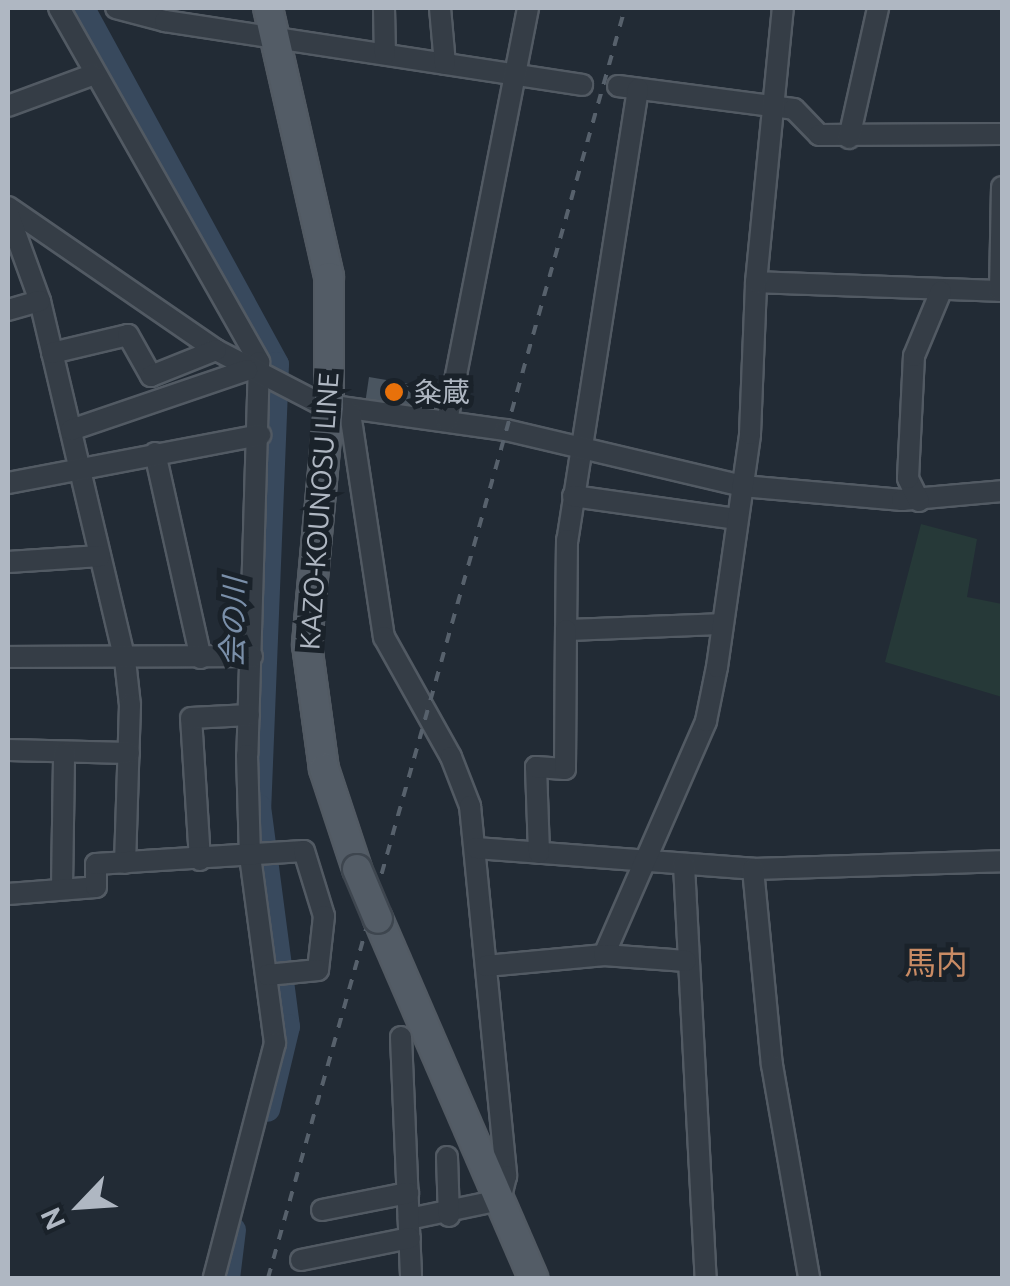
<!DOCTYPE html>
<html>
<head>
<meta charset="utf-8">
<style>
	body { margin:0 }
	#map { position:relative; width:1010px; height:1286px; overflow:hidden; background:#222b35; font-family:Ubuntu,"Noto Sans JP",sans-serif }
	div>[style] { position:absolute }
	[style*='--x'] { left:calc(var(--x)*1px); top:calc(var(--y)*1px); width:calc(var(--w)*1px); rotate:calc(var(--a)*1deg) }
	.green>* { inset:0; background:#263938 }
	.river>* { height:25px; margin:-12.5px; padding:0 12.5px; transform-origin:12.5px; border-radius:12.5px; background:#38495d }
	.building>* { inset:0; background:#4a5560 }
	.roads { filter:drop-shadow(2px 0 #525a63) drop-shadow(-2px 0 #525a63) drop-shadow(0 2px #525a63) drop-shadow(0 -2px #525a63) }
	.minor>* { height:20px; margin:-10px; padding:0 10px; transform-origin:10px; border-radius:10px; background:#353d46 }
	.major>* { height:28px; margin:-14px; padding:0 14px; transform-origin:14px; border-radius:14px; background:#535c66 }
	.rail>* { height:4px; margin-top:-2px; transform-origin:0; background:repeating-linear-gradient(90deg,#57616c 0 10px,transparent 0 20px) }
	.bridges { filter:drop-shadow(2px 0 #3e464f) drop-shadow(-2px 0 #3e464f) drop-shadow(0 2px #3e464f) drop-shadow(0 -2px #3e464f) }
	.major-bridge>* { height:28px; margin:-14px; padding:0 14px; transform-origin:14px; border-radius:14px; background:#535c66 }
	.dots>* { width:28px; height:28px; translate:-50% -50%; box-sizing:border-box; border:5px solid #1a222a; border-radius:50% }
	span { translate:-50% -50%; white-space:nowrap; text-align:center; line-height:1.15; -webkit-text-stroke:10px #1a222a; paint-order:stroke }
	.poi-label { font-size:28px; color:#afb7c2 }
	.left { translate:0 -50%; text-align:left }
	.street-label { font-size:28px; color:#afb7c2 }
	.water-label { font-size:30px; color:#7a8fa9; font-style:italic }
	.quarter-label { font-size:32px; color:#c98b64 }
	.frame { position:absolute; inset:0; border:10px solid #afb7c2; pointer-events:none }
	.north { position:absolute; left:30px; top:1156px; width:100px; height:100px; -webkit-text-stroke:8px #1a222a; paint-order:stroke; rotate:245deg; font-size:28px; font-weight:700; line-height:40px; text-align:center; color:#afb7c2 }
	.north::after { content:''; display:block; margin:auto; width:35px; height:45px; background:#afb7c2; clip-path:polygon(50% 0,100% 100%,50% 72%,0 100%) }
</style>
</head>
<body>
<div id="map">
	<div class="green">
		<i style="clip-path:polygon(921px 524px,977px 539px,967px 597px,1002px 604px,1002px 697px,885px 662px)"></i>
	</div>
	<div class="river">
		<i style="--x:82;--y:8;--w:405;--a:61.4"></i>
		<i style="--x:276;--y:364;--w:442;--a:92.3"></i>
		<i style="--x:258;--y:806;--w:222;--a:82.5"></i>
		<i style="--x:287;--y:1026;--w:85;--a:103.5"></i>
		<i style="--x:227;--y:1278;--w:49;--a:-83"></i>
	</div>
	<div class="building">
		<i style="clip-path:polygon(369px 377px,433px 388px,429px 409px,365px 404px)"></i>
	</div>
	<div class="roads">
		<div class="minor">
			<i style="--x:59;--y:8;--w:407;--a:60.5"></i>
			<i style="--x:259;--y:362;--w:393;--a:91.7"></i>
			<i style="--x:247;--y:755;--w:101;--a:88.3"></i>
			<i style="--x:250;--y:856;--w:189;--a:82.4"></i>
			<i style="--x:275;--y:1043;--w:243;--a:104.6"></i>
			<i style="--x:116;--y:8;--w:51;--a:14.9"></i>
			<i style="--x:165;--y:21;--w:422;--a:8.7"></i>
			<i style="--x:384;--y:8;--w:46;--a:88.8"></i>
			<i style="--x:440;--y:8;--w:56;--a:84.9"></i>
			<i style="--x:618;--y:86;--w:177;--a:7.4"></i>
			<i style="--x:794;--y:109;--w:36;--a:46"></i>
			<i style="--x:819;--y:135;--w:183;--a:-0.3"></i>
			<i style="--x:638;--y:89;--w:457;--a:98.9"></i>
			<i style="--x:567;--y:540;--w:90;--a:90.6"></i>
			<i style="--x:566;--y:630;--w:156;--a:-2.2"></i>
			<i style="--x:8;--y:106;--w:90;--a:-20.3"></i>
			<i style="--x:849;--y:138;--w:133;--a:-77.4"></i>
			<i style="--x:8;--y:207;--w:252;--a:34.5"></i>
			<i style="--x:216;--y:350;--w:117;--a:27.4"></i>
			<i style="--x:320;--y:404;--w:188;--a:8"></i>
			<i style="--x:506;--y:430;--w:243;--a:13.3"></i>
			<i style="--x:742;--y:486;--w:161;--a:5"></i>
			<i style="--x:902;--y:500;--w:100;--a:-5.1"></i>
			<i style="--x:8;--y:213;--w:94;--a:70"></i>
			<i style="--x:40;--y:301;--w:369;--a:76.7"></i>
			<i style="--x:125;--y:660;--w:45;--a:83.7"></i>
			<i style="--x:130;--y:705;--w:158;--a:91.8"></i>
			<i style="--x:756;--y:282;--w:246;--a:2.1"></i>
			<i style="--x:1000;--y:291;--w:104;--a:-88.9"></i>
			<i style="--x:8;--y:310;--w:33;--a:-16"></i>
			<i style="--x:52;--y:353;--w:78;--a:-13.3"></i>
			<i style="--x:128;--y:335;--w:47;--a:60.7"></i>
			<i style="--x:151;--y:376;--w:70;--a:-21.8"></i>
			<i style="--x:350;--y:413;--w:227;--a:81.4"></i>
			<i style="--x:384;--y:637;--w:137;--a:60.8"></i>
			<i style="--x:451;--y:757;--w:53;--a:68.8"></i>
			<i style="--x:470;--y:806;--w:372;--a:84.4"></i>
			<i style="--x:506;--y:1176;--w:25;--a:104"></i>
			<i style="--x:500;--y:1200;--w:93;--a:168.2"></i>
			<i style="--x:447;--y:421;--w:421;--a:-78.9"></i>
			<i style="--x:71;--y:430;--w:186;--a:-18.8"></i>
			<i style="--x:155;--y:453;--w:210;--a:77.4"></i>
			<i style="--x:8;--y:483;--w:257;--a:-10.8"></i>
			<i style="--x:573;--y:496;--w:166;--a:8"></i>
			<i style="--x:919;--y:501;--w:25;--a:-116"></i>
			<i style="--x:908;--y:478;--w:122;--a:-87.2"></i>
			<i style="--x:914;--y:356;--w:70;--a:-67.4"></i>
			<i style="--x:8;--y:562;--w:92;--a:-3.7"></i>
			<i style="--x:8;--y:657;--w:244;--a:-0.2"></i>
			<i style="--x:8;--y:750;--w:121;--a:1.4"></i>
			<i style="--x:476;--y:848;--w:278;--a:4.3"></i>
			<i style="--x:753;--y:869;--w:249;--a:-1.8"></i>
			<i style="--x:539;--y:853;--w:86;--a:-92"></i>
			<i style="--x:536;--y:767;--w:29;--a:4"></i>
			<i style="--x:565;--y:769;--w:139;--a:-89.6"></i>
			<i style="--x:200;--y:860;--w:142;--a:-93.6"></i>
			<i style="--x:191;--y:718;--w:58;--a:-3"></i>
			<i style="--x:684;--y:865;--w:414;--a:87"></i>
			<i style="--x:753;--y:869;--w:197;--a:84.5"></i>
			<i style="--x:772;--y:1065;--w:216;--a:80.1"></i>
			<i style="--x:62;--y:887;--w:134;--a:-89.1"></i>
			<i style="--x:8;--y:894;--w:88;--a:-4.5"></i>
			<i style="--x:96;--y:887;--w:23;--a:-90"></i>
			<i style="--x:96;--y:864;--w:208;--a:-3.6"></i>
			<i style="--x:304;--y:851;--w:68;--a:72.9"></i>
			<i style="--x:324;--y:916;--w:54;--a:96.3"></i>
			<i style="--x:318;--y:970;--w:51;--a:174.4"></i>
			<i style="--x:604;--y:955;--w:255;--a:-66.4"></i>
			<i style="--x:706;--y:721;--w:55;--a:-78.5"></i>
			<i style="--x:717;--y:667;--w:235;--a:-81.9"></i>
			<i style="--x:750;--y:434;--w:152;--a:-87.7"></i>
			<i style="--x:756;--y:282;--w:275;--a:-84.4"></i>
			<i style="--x:486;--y:966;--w:119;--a:-5.3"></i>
			<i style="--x:604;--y:955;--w:82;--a:4.2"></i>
			<i style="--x:401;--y:1037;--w:241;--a:87.6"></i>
			<i style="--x:447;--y:1157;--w:59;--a:88.1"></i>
			<i style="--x:322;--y:1210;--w:88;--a:-11.2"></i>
			<i style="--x:301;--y:1260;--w:111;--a:-11.4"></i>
		</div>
		<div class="major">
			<i style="--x:268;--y:8;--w:276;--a:77.2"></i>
			<i style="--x:329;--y:277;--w:129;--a:90"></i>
			<i style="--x:329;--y:406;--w:240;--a:95.3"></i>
			<i style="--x:307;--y:645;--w:125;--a:82.2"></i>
			<i style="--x:324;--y:769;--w:105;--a:71.7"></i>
			<i style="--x:378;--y:919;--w:391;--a:66.6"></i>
		</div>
	</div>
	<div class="rail">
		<i style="--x:268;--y:1278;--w:1319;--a:-74.3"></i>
	</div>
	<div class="bridges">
		<div class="major-bridge">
			<i style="--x:357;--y:869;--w:54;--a:67.2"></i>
		</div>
	</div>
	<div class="dots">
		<i style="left:394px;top:392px;background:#e8710a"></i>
	</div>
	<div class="poi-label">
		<span class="left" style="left:414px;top:392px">粂蔵</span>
	</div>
	<div class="street-label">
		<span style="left:319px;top:511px;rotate:-86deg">KAZO-KOUNOSU LINE</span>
	</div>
	<div class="water-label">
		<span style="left:233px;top:622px;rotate:-88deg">会の川</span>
	</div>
	<div class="quarter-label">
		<span style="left:936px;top:962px">馬内</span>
	</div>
	<div class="frame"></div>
	<div class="north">N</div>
</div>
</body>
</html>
